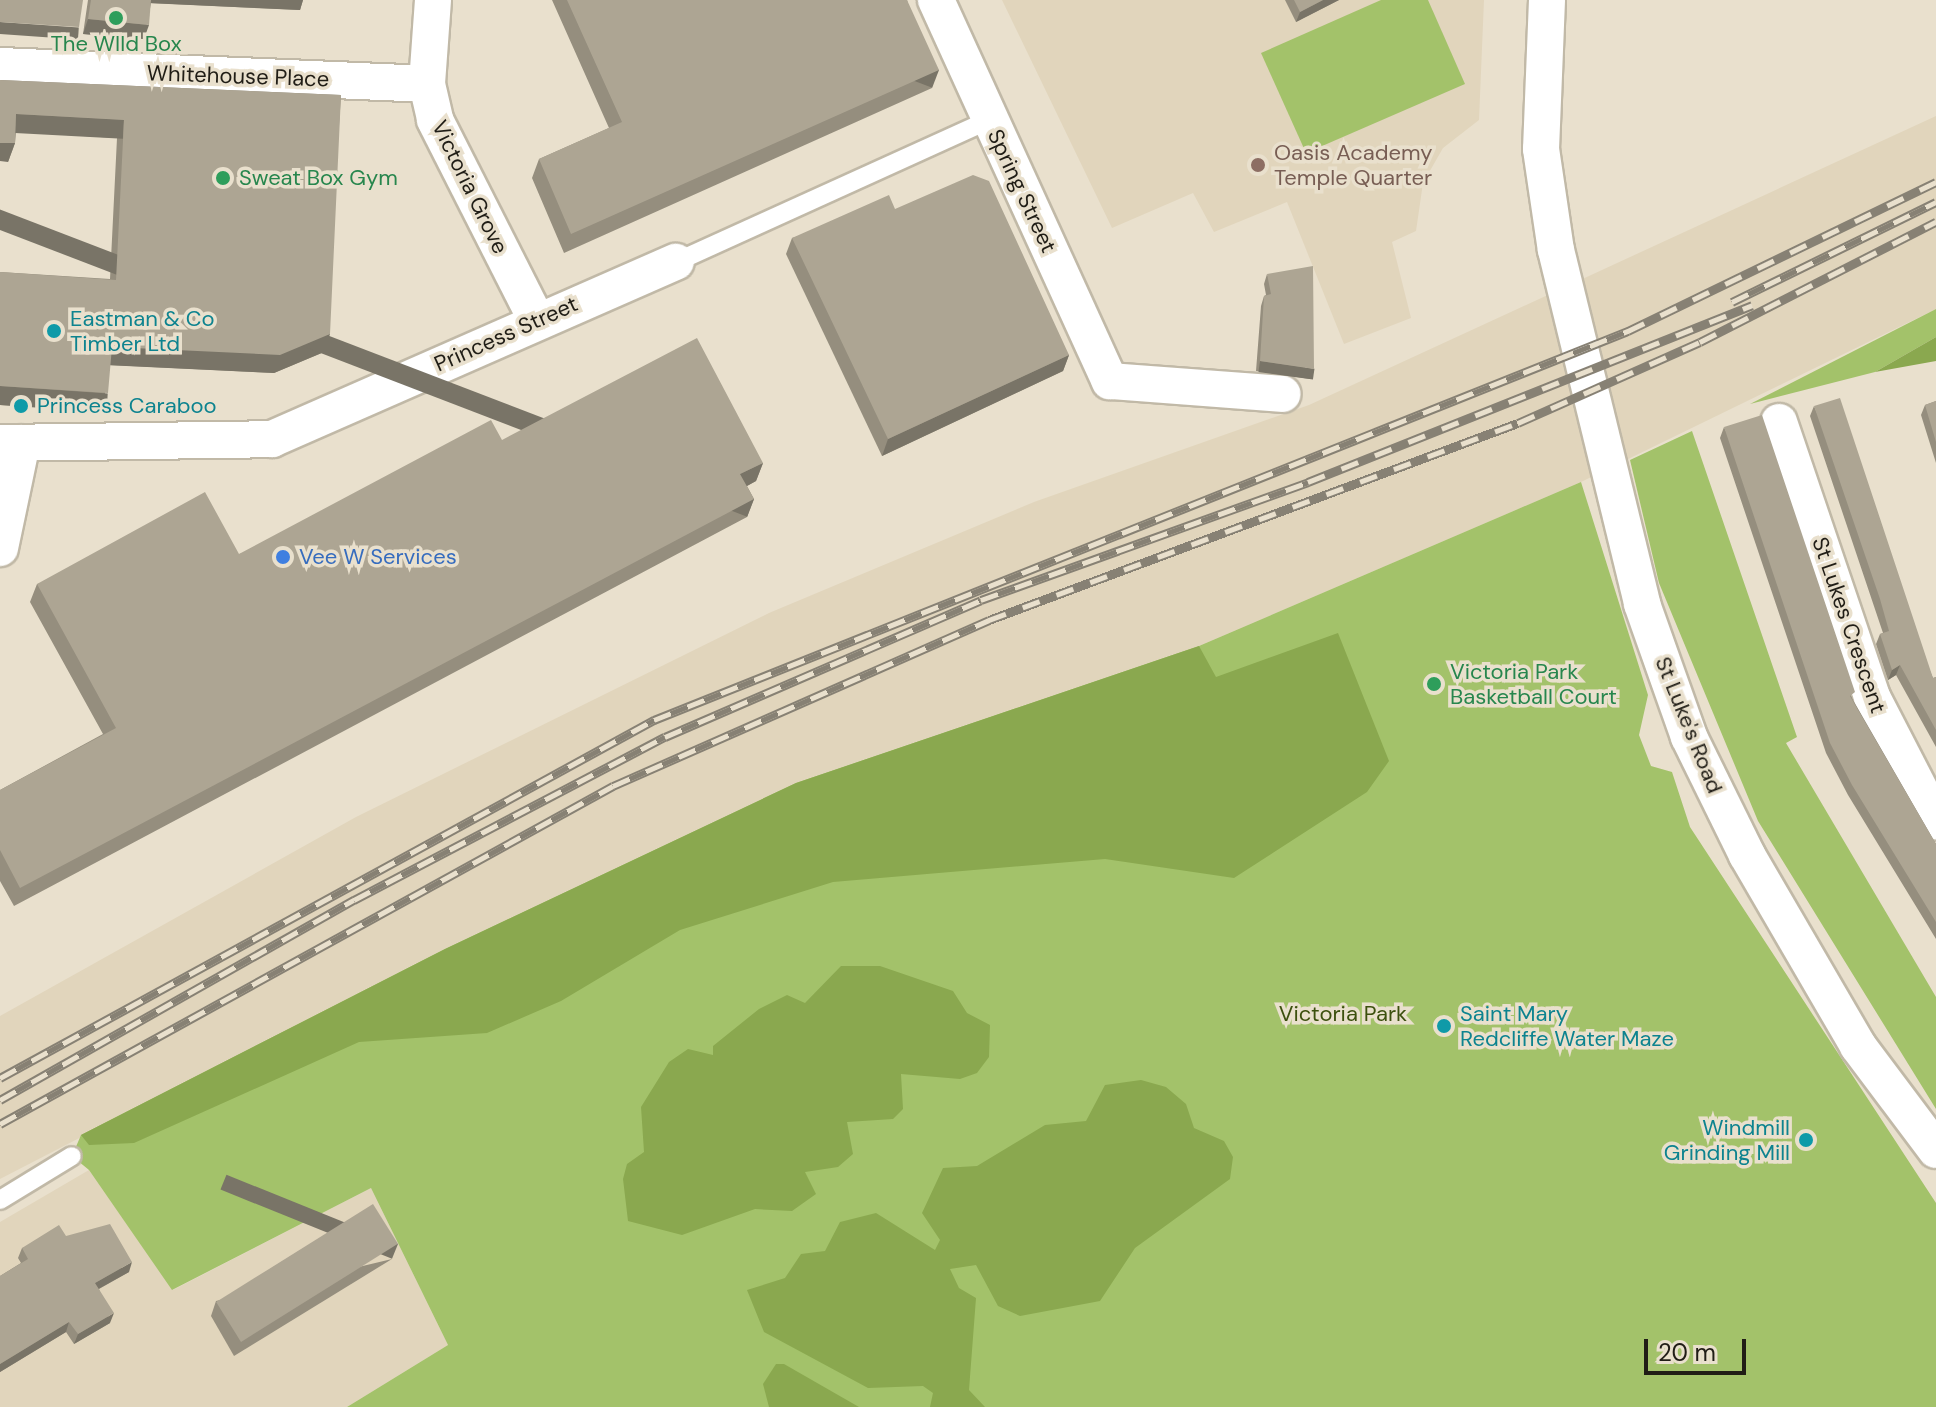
<!DOCTYPE html>
<html>
<head>
<meta charset="utf-8">
<style>
	body { margin:0 }
	#map { position:relative; width:1936px; height:1407px; overflow:hidden; background:#e9e0cd; font-family:"DM Sans",sans-serif }
	div>[style] { position:absolute }
	[style*='--x'] { left:calc(var(--x)*1px); top:calc(var(--y)*1px); width:calc(var(--w)*1px); rotate:calc(var(--a)*1deg) }
	.built>* { inset:0; background:#e1d5bc }
	.green>* { inset:0; background:#a3c26a }
	.forest>* { inset:0; background:#8aa84f }
	.roads { filter:drop-shadow(2px 0 #c1b9a7) drop-shadow(-2px 0 #c1b9a7) drop-shadow(0 2px #c1b9a7) drop-shadow(0 -2px #c1b9a7) }
	.lane>* { height:18px; margin:-9px; padding:0 9px; transform-origin:9px; border-radius:9px; background:#fff }
	.street>* { height:36px; margin:-18px; padding:0 18px; transform-origin:18px; border-radius:18px; background:#fff }
	.rail>* { height:9px; margin-top:-4.5px; transform-origin:0; background:repeating-linear-gradient(90deg,#e9e0cd 0 18px,#878174 0 36px); box-sizing:border-box; border-block:2px solid #878174 }
	.wall>* { inset:0; background:#958e7e }
	.shaded-wall>* { inset:0; background:#797467; transform-origin:0 0 }
	.building>* { inset:0; background:#ada593; transform-origin:0 0 }
	.dots>* { width:22px; height:22px; translate:-50% -50%; box-sizing:border-box; border:4px solid #e9e0cd; border-radius:50% }
	span { translate:-50% -50%; white-space:nowrap; text-align:center; line-height:1.15; -webkit-text-stroke:7px #e9e0cd; paint-order:stroke }
	.leisure-label { font-size:22px; color:#27864d }
	.left { translate:0 -50%; text-align:left }
	.street-label { font-size:22px; color:#201d16 }
	.education-label { font-size:22px; color:#785e54 }
	.culture-label { font-size:22px; color:#0d838f }
	.right { translate:-100% -50%; text-align:right }
	.shop-label { font-size:22px; color:#366cbe }
	.park-label { font-size:22px; color:#3c500e }
	.scale { position:absolute; left:1644px; top:1339px; width:102px; height:36px; box-sizing:border-box; border:4px solid #201d16; border-top:0; padding-left:10px; font-size:24px; line-height:28px; white-space:nowrap; color:#201d16; -webkit-text-stroke:6px #e9e0cd; paint-order:stroke }
</style>
</head>
<body>
<div id="map">
	<div class="built">
		<i style="clip-path:polygon(1002px 0,1484px 0,1479px 120px,1443px 148px,1423px 183px,1416px 231px,1392px 242px,1411px 318px,1344px 344px,1287px 202px,1214px 232px,1193px 193px,1112px 228px)"></i>
		<i style="clip-path:polygon(1936px 116px,1936px 309px,1581px 482px,1199px 646px,796px 783px,445px 949px,0 1179px,0 1016px,356px 817px,769px 613px,1034px 502px,1309px 405px)"></i>
		<i style="clip-path:polygon(89px 1170px,173px 1290px,371px 1188px,448px 1345px,347px 1407px,0 1407px,0 1222px)"></i>
	</div>
	<div class="green">
		<i style="clip-path:polygon(1381px 0,1428px 0,1465px 84px,1306px 153px,1261px 53px)"></i>
		<i style="clip-path:polygon(1936px 309px,1936px 337px,1875px 372px,1750px 404px)"></i>
		<i style="clip-path:polygon(1692px 431px,1797px 737px,1786px 743px,1936px 997px,1936px 1109px,1758px 821px,1659px 583px,1630px 460px)"></i>
		<i style="clip-path:polygon(1581px 482px,1648px 695px,1639px 735px,1651px 766px,1672px 772px,1690px 827px,1936px 1203px,1936px 1407px,347px 1407px,448px 1345px,371px 1188px,172px 1290px,89px 1170px,72px 1156px,81px 1135px,445px 949px,796px 783px,1199px 646px)"></i>
	</div>
	<div class="forest">
		<i style="clip-path:polygon(1936px 337px,1936px 361px,1875px 372px)"></i>
		<i style="clip-path:polygon(1338px 633px,1389px 761px,1367px 792px,1234px 878px,1105px 859px,833px 882px,680px 930px,561px 1001px,487px 1033px,359px 1042px,134px 1143px,89px 1145px,81px 1135px,445px 949px,796px 783px,1199px 646px,1216px 677px)"></i>
		<i style="clip-path:polygon(841px 966px,880px 966px,953px 991px,967px 1013px,990px 1025px,989px 1057px,977px 1073px,960px 1079px,901px 1074px,903px 1109px,893px 1119px,847px 1122px,853px 1154px,838px 1167px,805px 1172px,816px 1194px,792px 1211px,755px 1209px,682px 1235px,628px 1221px,623px 1179px,627px 1164px,644px 1152px,641px 1107px,669px 1062px,688px 1049px,713px 1055px,713px 1046px,759px 1009px,787px 995px,805px 1003px)"></i>
		<i style="clip-path:polygon(1141px 1080px,1166px 1087px,1186px 1104px,1194px 1128px,1224px 1141px,1233px 1157px,1230px 1179px,1135px 1248px,1100px 1301px,1020px 1316px,998px 1306px,976px 1265px,950px 1269px,959px 1288px,976px 1298px,969px 1390px,985px 1407px,930px 1407px,933px 1393px,923px 1386px,868px 1388px,764px 1332px,747px 1290px,785px 1278px,801px 1254px,825px 1251px,840px 1222px,876px 1213px,935px 1250px,940px 1240px,922px 1213px,943px 1168px,977px 1166px,1045px 1125px,1086px 1121px,1105px 1085px)"></i>
		<i style="clip-path:polygon(776px 1364px,784px 1364px,859px 1407px,769px 1407px,763px 1384px)"></i>
	</div>
	<div class="roads">
		<div class="lane">
			<i style="--x:676;--y:262;--w:344;--a:-24.4"></i>
			<i style="--x:0;--y:1200;--w:84;--a:-31.4"></i>
		</div>
		<div class="street">
			<i style="--x:433;--y:0;--w:84;--a:94.1"></i>
			<i style="--x:427;--y:84;--w:37;--a:77"></i>
			<i style="--x:435;--y:120;--w:223;--a:63.1"></i>
			<i style="--x:936;--y:0;--w:419;--a:65.5"></i>
			<i style="--x:1110;--y:381;--w:173;--a:4.3"></i>
			<i style="--x:1547;--y:0;--w:149;--a:92.3"></i>
			<i style="--x:1541;--y:149;--w:102;--a:81.6"></i>
			<i style="--x:1556;--y:250;--w:364;--a:76.3"></i>
			<i style="--x:1642;--y:604;--w:141;--a:70.5"></i>
			<i style="--x:1689;--y:737;--w:131;--a:63.8"></i>
			<i style="--x:1747;--y:855;--w:221;--a:59.8"></i>
			<i style="--x:1858;--y:1046;--w:130;--a:53.1"></i>
			<i style="--x:0;--y:66;--w:427;--a:2.4"></i>
			<i style="--x:1779;--y:422;--w:290;--a:71.3"></i>
			<i style="--x:1872;--y:697;--w:140;--a:62.7"></i>
			<i style="--x:0;--y:443;--w:272;--a:-0.8"></i>
			<i style="--x:272;--y:439;--w:441;--a:-23.7"></i>
			<i style="--x:0;--y:548;--w:107;--a:-78.2"></i>
		</div>
	</div>
	<div class="rail">
		<i style="--x:1732;--y:302;--w:227;--a:-26.1"></i>
		<i style="--x:0;--y:1078;--w:746;--a:-28.7"></i>
		<i style="--x:654;--y:720;--w:1049;--a:-21.77"></i>
		<i style="--x:1628;--y:331;--w:342;--a:-25.8"></i>
		<i style="--x:0;--y:1100;--w:407;--a:-29.5"></i>
		<i style="--x:354;--y:900;--w:351;--a:-27.7"></i>
		<i style="--x:665;--y:737;--w:344;--a:-23.4"></i>
		<i style="--x:981;--y:600;--w:348;--a:-19.8"></i>
		<i style="--x:1308;--y:482;--w:478;--a:-21.7"></i>
		<i style="--x:0;--y:1124;--w:700;--a:-28.87"></i>
		<i style="--x:613;--y:786;--w:411;--a:-23.8"></i>
		<i style="--x:989;--y:620;--w:564;--a:-20.43"></i>
		<i style="--x:1518;--y:423;--w:199;--a:-24"></i>
		<i style="--x:1700;--y:342;--w:265;--a:-27"></i>
	</div>
	<div class="wall">
		<i style="clip-path:polygon(88px 0,303px 0,300px 10px,151px 3px,144px 39px,83px 34px)"></i>
		<i style="clip-path:polygon(552px 0,907px 0,932px 88px,564px 253px,532px 178px,539px 159px,609px 128px)"></i>
		<i style="clip-path:polygon(1285px 0,1339px 0,1296px 22px)"></i>
		<i style="clip-path:polygon(0 80px,341px 95px,324px 352px,274px 373px,110px 365px,102px 411px,0 405px,0 272px,110px 279px,117px 138px,16px 132px,15px 143px,8px 162px)"></i>
		<i style="clip-path:polygon(895px 209px,1069px 355px,1063px 371px,882px 456px,786px 254px,792px 238px)"></i>
		<i style="clip-path:polygon(1267px 274px,1310px 379px,1256px 371px,1261px 306px,1264px 296px,1266px 295px,1264px 284px)"></i>
		<i style="clip-path:polygon(1936px 401px,1936px 463px,1921px 415px,1925px 405px)"></i>
		<i style="clip-path:polygon(1814px 406px,1933px 678px,1936px 677px,1936px 747px,1896px 675px,1888px 680px,1876px 644px,1880px 634px,1883px 633px,1810px 416px)"></i>
		<i style="clip-path:polygon(1724px 427px,1853px 700px,1936px 844px,1936px 939px,1848px 795px,1826px 753px,1720px 438px)"></i>
		<i style="clip-path:polygon(763px 463px,756px 481px,747px 486px,754px 499px,747px 517px,14px 906px,0 881px,0 790px,103px 734px,30px 602px,37px 584px,239px 554px)"></i>
		<i style="clip-path:polygon(66px 1236px,129px 1272px,99px 1289px,110px 1323px,74px 1344px,66px 1332px,0 1372px,0 1276px,21px 1263px,18px 1258px,22px 1248px)"></i>
		<i style="clip-path:polygon(392px 1259px,234px 1356px,211px 1316px,216px 1301px)"></i>
	</div>
	<div class="shaded-wall">
		<i style="clip-path:polygon(148px 0,303px 0,300px 10px,147px 3px)"></i>
		<i style="clip-path:polygon(1323px 0,1339px 0,1296px 22px,1300px 12px)"></i>
		<i style="clip-path:polygon(88px 19px,149px 25px,144px 39px,83px 34px)"></i>
		<i style="left:0;top:22px;width:79px;height:12px;rotate:4deg"></i>
		<i style="left:939px;top:70px;width:19px;height:403px;rotate:111deg"></i>
		<i style="left:16px;top:114px;width:108px;height:19px;rotate:3deg"></i>
		<i style="clip-path:polygon(0 143px,15px 143px,8px 162px,0 161px)"></i>
		<i style="clip-path:polygon(330px 334px,324px 352px,274px 373px,105px 365px,112px 347px)"></i>
		<i style="clip-path:polygon(1069px 355px,1063px 371px,882px 456px,888px 439px)"></i>
		<i style="left:1260px;top:361px;width:55px;height:11px;rotate:8deg"></i>
		<i style="left:0;top:386px;width:108px;height:19px;rotate:4deg"></i>
		<i style="clip-path:polygon(763px 463px,756px 481px,734px 493px,740px 474px)"></i>
		<i style="left:754px;top:499px;width:19px;height:831px;rotate:111deg"></i>
		<i style="clip-path:polygon(1900px 665px,1896px 675px,1888px 680px,1892px 670px)"></i>
		<i style="left:398px;top:1244px;width:16px;height:185px;rotate:112deg"></i>
		<i style="clip-path:polygon(132px 1262px,129px 1272px,91px 1293px,95px 1283px)"></i>
		<i style="clip-path:polygon(114px 1313px,110px 1323px,74px 1344px,78px 1334px)"></i>
		<i style="clip-path:polygon(69px 1322px,66px 1332px,0 1372px,0 1364px)"></i>
	</div>
	<div class="building">
		<i style="clip-path:polygon(0 0,83px 0,79px 27px,0 22px)"></i>
		<i style="clip-path:polygon(91px 0,151px 0,149px 25px,88px 19px)"></i>
		<i style="clip-path:polygon(567px 0,907px 0,939px 70px,571px 234px,539px 159px,622px 122px)"></i>
		<i style="clip-path:polygon(1294px 0,1323px 0,1300px 12px)"></i>
		<i style="clip-path:polygon(0 80px,341px 95px,330px 334px,280px 355px,112px 347px,108px 393px,0 386px,0 272px,116px 280px,124px 120px,16px 114px,15px 143px,0 143px)"></i>
		<i style="clip-path:polygon(973px 175px,989px 181px,1069px 355px,888px 439px,792px 238px,889px 195px,895px 209px)"></i>
		<i style="clip-path:polygon(1313px 266px,1314px 369px,1260px 361px,1264px 296px,1271px 294px,1267px 274px)"></i>
		<i style="clip-path:polygon(697px 338px,763px 463px,740px 474px,754px 499px,20px 888px,0 850px,0 790px,116px 728px,37px 584px,205px 492px,239px 554px,491px 420px,502px 440px)"></i>
		<i style="clip-path:polygon(1840px 398px,1933px 678px,1936px 677px,1936px 730px,1900px 665px,1892px 670px,1880px 634px,1889px 631px,1880px 599px,1814px 406px)"></i>
		<i style="clip-path:polygon(1936px 401px,1936px 442px,1925px 405px)"></i>
		<i style="clip-path:polygon(1762px 415px,1855px 692px,1850px 696px,1936px 844px,1936px 922px,1852px 785px,1830px 743px,1724px 427px)"></i>
		<i style="left:373px;top:1204px;width:47px;height:185px;rotate:58deg"></i>
		<i style="clip-path:polygon(110px 1224px,132px 1262px,95px 1283px,114px 1313px,78px 1334px,69px 1322px,0 1364px,0 1276px,28px 1259px,22px 1248px,59px 1225px,66px 1236px)"></i>
	</div>
	<div class="dots">
		<i style="left:116px;top:18px;background:#2e9e5b"></i>
		<i style="left:1258px;top:165px;background:#8d6e63"></i>
		<i style="left:223px;top:178px;background:#2e9e5b"></i>
		<i style="left:54px;top:331px;background:#0f9aa8"></i>
		<i style="left:21px;top:406px;background:#0f9aa8"></i>
		<i style="left:283px;top:557px;background:#3f7fe0"></i>
		<i style="left:1434px;top:684px;background:#2e9e5b"></i>
		<i style="left:1444px;top:1026px;background:#0f9aa8"></i>
		<i style="left:1806px;top:1140px;background:#0f9aa8"></i>
	</div>
	<div class="leisure-label">
		<span style="left:116px;top:44px">The WIld Box</span>
		<span class="left" style="left:239px;top:178px">Sweat Box Gym</span>
		<span class="left" style="left:1450px;top:684px">Victoria Park<br>Basketball Court</span>
	</div>
	<div class="street-label">
		<span style="left:238px;top:76px;rotate:2deg">Whitehouse Place</span>
		<span style="left:470px;top:187px;rotate:64deg">Victoria Grove</span>
		<span style="left:1022px;top:191px;rotate:65deg">Spring Street</span>
		<span style="left:506px;top:334px;rotate:-24deg">Princess Street</span>
		<span style="left:1849px;top:625px;rotate:71deg">St Lukes Crescent</span>
		<span style="left:1689px;top:725px;rotate:68deg">St Luke's Road</span>
	</div>
	<div class="education-label">
		<span class="left" style="left:1274px;top:165px">Oasis Academy<br>Temple Quarter</span>
	</div>
	<div class="culture-label">
		<span class="left" style="left:70px;top:331px">Eastman &amp; Co<br>Timber Ltd</span>
		<span class="left" style="left:37px;top:406px">Princess Caraboo</span>
		<span class="left" style="left:1460px;top:1026px">Saint Mary<br>Redcliffe Water Maze</span>
		<span class="right" style="left:1790px;top:1140px">Windmill<br>Grinding Mill</span>
	</div>
	<div class="shop-label">
		<span class="left" style="left:299px;top:557px">Vee W Services</span>
	</div>
	<div class="park-label">
		<span style="left:1343px;top:1014px">Victoria Park</span>
	</div>
	<div class="scale">20 m</div>
</div>
</body>
</html>
